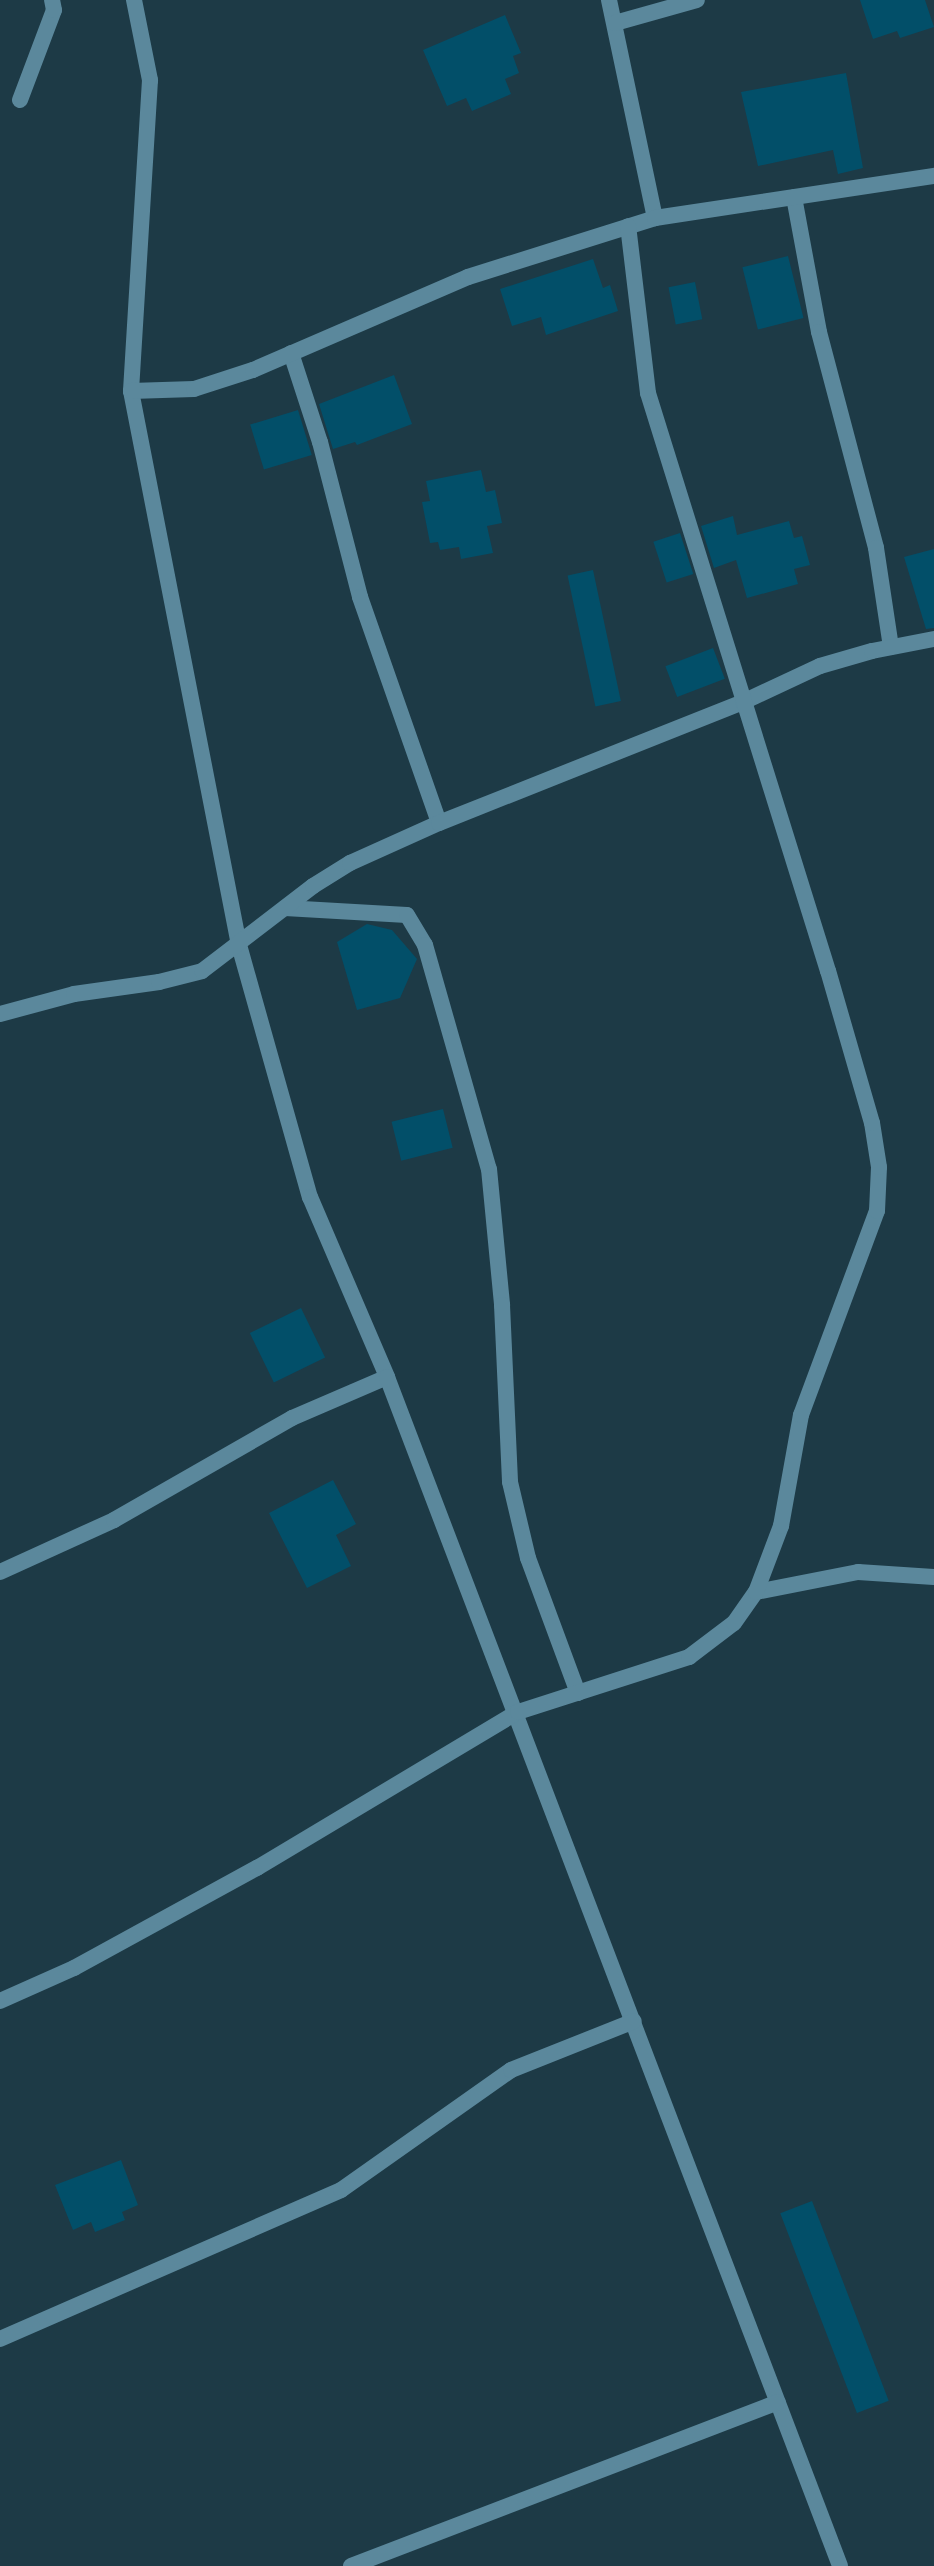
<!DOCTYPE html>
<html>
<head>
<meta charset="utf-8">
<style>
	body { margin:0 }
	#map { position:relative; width:934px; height:2566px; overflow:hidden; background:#1d3a46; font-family:"Golos Text",sans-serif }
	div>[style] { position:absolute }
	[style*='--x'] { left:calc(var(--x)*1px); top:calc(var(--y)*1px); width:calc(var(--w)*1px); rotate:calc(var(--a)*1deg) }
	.building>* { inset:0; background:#024f69; transform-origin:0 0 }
	.minor>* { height:16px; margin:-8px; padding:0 8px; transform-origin:8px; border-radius:8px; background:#5b889c }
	span { translate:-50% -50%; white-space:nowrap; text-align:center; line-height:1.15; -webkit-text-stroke:6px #121f25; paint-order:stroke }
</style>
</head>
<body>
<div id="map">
	<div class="building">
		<i style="clip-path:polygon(860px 0,925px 0,934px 27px,900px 38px,897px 31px,873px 39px)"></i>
		<i style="clip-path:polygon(505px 15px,521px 53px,513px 56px,519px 73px,505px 79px,511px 94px,472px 111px,466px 98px,447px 106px,423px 50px)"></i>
		<i style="clip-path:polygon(846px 73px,863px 168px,838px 174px,833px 150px,758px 166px,741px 92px)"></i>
		<i style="left:788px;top:256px;width:64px;height:47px;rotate:76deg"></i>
		<i style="clip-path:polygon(593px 259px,603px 288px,610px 285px,618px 311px,546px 335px,541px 317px,512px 326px,500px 289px)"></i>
		<i style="left:695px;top:282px;width:38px;height:27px;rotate:79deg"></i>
		<i style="clip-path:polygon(394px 375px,412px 424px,357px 445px,355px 442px,333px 449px,319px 404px)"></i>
		<i style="left:298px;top:410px;width:47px;height:50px;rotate:73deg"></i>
		<i style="clip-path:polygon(481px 470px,486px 492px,495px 490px,502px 523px,487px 526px,493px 553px,461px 559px,459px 547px,440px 550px,438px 542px,430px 543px,422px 502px,430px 501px,426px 481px)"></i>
		<i style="clip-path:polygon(733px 516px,737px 535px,789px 521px,794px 538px,802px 536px,810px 565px,794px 569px,798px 584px,747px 598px,736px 560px,714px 568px,701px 526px)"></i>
		<i style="left:680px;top:533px;width:43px;height:28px;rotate:72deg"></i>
		<i style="clip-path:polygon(934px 549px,934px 628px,926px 629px,904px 557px)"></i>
		<i style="left:593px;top:570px;width:134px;height:26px;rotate:78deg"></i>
		<i style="left:713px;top:648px;width:33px;height:51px;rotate:69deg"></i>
		<i style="clip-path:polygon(367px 924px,392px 930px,417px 959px,400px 998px,357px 1010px,337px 942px)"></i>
		<i style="left:443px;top:1109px;width:40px;height:53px;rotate:76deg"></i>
		<i style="left:301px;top:1308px;width:55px;height:57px;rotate:64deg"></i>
		<i style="clip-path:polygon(333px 1480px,356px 1524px,336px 1535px,351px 1566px,307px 1588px,269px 1513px)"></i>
		<i style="clip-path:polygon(121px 2160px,138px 2205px,122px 2212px,125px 2220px,95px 2232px,91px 2222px,73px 2230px,55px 2185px)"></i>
		<i style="left:812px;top:2201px;width:214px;height:34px;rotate:69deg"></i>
	</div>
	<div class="minor">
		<i style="--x:134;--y:0;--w:82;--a:78.7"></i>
		<i style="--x:150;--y:80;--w:312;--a:93.5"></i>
		<i style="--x:131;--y:391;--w:564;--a:78.97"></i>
		<i style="--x:239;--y:945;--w:262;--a:74.3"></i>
		<i style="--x:310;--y:1197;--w:196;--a:66.8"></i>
		<i style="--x:609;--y:0;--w:223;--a:78.1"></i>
		<i style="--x:615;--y:23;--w:85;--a:-15.7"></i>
		<i style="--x:20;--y:100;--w:96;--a:-69.3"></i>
		<i style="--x:54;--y:10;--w:10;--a:-101"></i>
		<i style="--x:794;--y:197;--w:137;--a:79.5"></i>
		<i style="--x:819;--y:332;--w:223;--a:75.2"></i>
		<i style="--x:876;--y:548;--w:100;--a:81.4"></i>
		<i style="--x:291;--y:353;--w:94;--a:72"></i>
		<i style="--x:320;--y:442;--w:160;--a:75.5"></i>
		<i style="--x:360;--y:597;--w:239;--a:70.7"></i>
		<i style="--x:131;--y:391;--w:63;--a:-1.8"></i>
		<i style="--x:194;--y:389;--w:62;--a:-17.9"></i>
		<i style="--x:253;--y:370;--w:234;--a:-23.4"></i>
		<i style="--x:468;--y:277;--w:196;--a:-17.5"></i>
		<i style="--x:655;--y:218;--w:282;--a:-8.6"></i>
		<i style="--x:285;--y:908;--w:122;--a:3.3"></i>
		<i style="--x:407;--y:915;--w:35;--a:59"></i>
		<i style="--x:425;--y:945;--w:233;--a:74.1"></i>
		<i style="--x:489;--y:1169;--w:137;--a:84.5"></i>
		<i style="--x:502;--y:1305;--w:177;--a:87.4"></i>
		<i style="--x:510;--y:1482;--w:78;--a:76.7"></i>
		<i style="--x:528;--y:1558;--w:144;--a:69.7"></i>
		<i style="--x:0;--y:1014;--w:77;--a:-15.1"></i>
		<i style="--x:74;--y:994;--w:86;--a:-8"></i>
		<i style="--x:159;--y:982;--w:44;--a:-14.3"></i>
		<i style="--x:202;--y:971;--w:140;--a:-37.4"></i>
		<i style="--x:313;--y:886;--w:44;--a:-31.9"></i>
		<i style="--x:350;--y:863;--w:98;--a:-24.2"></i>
		<i style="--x:439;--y:823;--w:327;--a:-21.7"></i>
		<i style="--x:743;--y:702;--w:85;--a:-25.1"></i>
		<i style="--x:820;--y:666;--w:54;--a:-16.1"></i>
		<i style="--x:872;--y:651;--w:63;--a:-11"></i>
		<i style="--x:0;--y:1572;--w:125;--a:-24.5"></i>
		<i style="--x:114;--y:1520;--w:205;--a:-29.8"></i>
		<i style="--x:292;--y:1418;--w:103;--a:-23.3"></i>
		<i style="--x:387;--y:1377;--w:1272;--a:69.14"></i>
		<i style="--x:756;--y:1592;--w:104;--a:-11.1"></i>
		<i style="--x:858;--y:1572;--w:76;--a:3.8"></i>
		<i style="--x:0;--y:2001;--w:81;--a:-24"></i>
		<i style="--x:74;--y:1968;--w:209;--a:-28.7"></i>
		<i style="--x:257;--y:1868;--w:304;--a:-30.9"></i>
		<i style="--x:518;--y:1712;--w:180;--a:-17.8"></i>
		<i style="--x:689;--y:1657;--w:56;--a:-37.1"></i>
		<i style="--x:734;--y:1623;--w:38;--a:-55"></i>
		<i style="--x:756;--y:1592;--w:71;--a:-69.3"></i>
		<i style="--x:781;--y:1526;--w:113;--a:-79.8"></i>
		<i style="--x:801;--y:1415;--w:218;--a:-69.6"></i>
		<i style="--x:877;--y:1211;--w:44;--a:-87.4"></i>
		<i style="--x:879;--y:1167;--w:45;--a:-99"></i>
		<i style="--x:872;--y:1123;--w:158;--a:-106.1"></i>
		<i style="--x:828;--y:971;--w:605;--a:-107.3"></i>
		<i style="--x:648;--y:393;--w:168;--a:-96.8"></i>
		<i style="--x:0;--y:2339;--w:372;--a:-23.6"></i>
		<i style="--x:341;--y:2190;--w:208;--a:-35.2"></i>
		<i style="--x:511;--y:2070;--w:132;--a:-21.7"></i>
		<i style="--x:351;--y:2566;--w:457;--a:-21"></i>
	</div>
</div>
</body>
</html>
